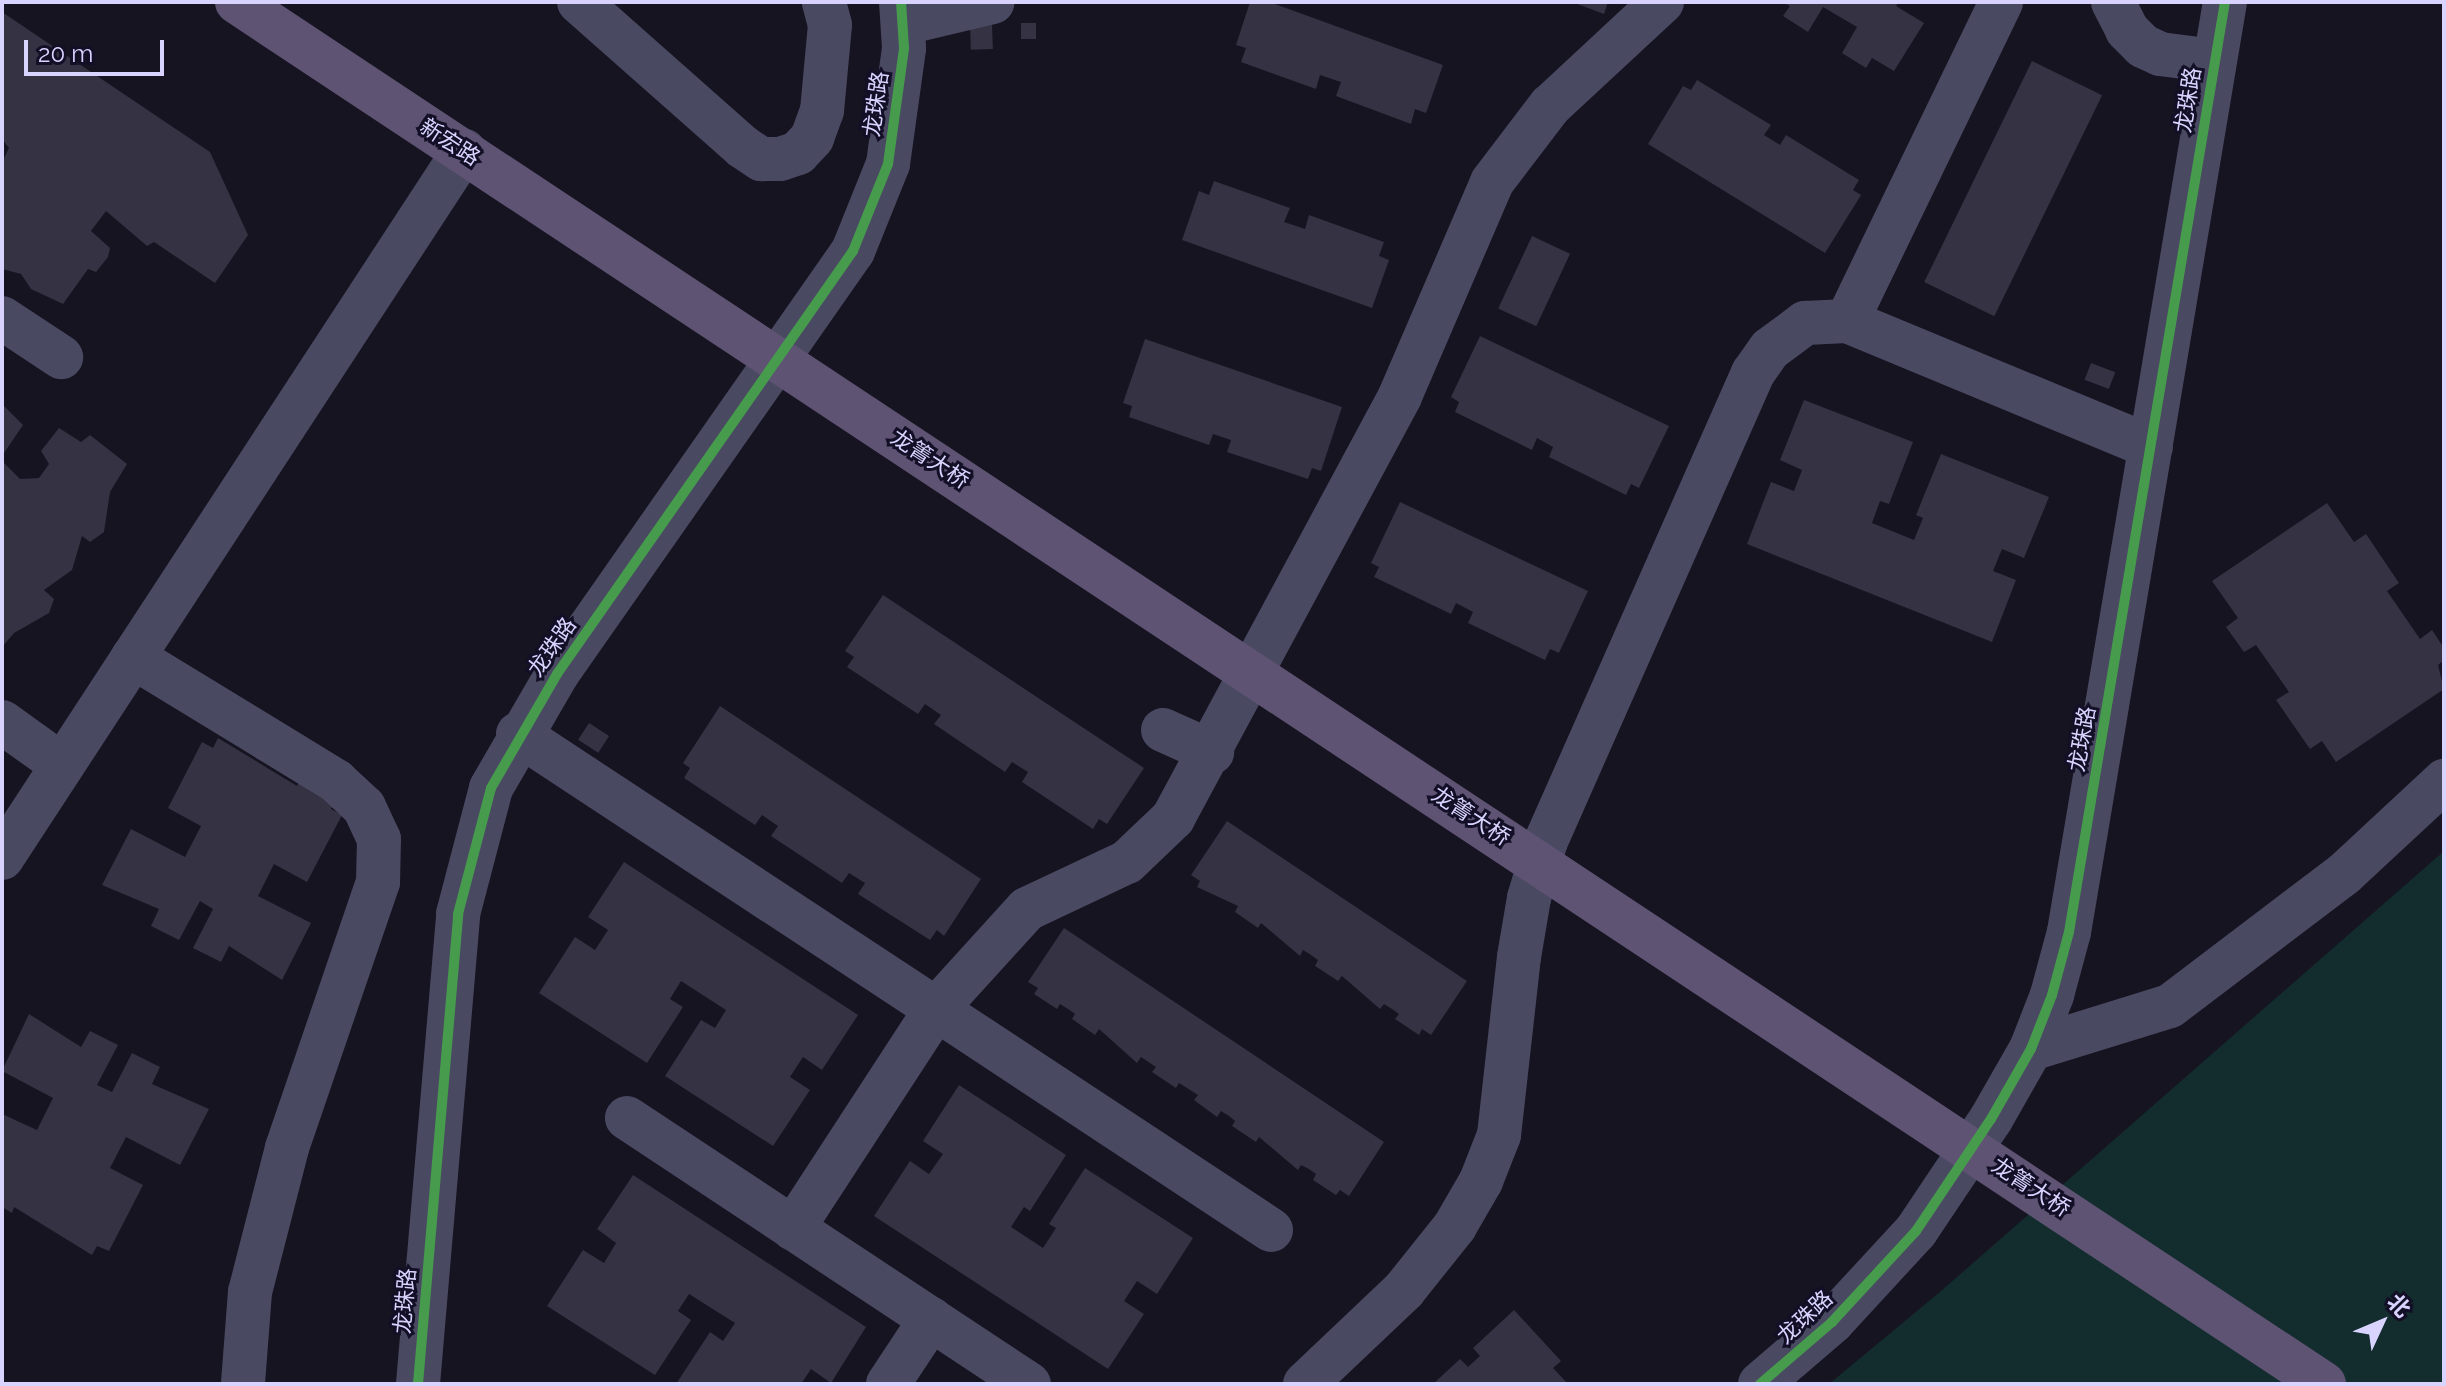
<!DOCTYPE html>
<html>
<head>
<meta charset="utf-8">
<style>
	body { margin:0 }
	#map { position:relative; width:2446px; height:1386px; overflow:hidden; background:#161421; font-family:Raleway,"Noto Sans SC",sans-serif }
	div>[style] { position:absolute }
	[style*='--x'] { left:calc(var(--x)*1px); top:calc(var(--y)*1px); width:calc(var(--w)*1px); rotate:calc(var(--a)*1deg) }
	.green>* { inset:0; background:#132c2d }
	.building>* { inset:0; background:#343243; transform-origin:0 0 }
	.minor>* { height:44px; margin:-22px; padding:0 22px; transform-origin:22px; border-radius:22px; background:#4a4962 }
	.major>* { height:44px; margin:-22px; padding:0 22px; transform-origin:22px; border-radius:22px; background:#5e5373 }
	.cycleway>* { height:10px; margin:-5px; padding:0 5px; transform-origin:5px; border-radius:5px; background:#469c4c }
	span { translate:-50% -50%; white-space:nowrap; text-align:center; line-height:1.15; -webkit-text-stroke:6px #130f26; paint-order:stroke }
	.street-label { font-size:22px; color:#d9d4ff }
	.frame { position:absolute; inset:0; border:4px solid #d9d4ff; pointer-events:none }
	.north { position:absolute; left:2342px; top:1282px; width:80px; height:80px; -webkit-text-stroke:6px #130f26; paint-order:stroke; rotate:46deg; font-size:22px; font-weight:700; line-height:32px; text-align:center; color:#d9d4ff }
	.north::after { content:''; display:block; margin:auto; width:28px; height:36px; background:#d9d4ff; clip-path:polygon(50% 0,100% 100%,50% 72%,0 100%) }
	.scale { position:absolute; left:24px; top:40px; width:140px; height:36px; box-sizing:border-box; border:4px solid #d9d4ff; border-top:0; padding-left:10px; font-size:24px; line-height:28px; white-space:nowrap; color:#d9d4ff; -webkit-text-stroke:6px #130f26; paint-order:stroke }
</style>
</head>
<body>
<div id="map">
	<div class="green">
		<i style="clip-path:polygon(2444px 851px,2444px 1384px,1829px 1384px,1941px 1291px)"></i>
	</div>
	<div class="building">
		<i style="clip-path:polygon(1250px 2px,1269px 2px,1443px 65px,1426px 113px,1415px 109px,1411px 124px,1336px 96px,1341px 82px,1320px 75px,1316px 89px,1241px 62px,1246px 48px,1236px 45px)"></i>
		<i style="clip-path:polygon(1572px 2px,1608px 2px,1604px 14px)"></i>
		<i style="clip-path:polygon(1783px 2px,1899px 2px,1896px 6px,1924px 23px,1894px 71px,1872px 58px,1866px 68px,1842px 53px,1857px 27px,1823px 7px,1808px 32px,1783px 16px,1790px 6px)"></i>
		<i style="clip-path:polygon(2px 12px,210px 152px,248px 235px,215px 283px,154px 242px,147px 246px,106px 211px,91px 231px,110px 248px,108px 257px,96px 272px,88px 269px,63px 304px,31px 289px,21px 274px,2px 269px,2px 162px,9px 148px,2px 139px)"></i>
		<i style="left:1036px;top:23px;width:16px;height:15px;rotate:90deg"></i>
		<i style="left:992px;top:24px;width:25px;height:22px;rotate:88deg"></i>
		<i style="left:2032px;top:61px;width:78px;height:246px;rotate:26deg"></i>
		<i style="clip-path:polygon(1697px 80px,1771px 125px,1764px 135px,1780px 145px,1786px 135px,1859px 180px,1853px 190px,1861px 195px,1825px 253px,1648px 144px,1683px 86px,1691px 90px)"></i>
		<i style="clip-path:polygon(1214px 181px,1290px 208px,1284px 222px,1305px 229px,1309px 215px,1384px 242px,1379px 256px,1389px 260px,1372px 308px,1182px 240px,1199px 191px,1209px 195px)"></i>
		<i style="left:1532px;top:236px;width:42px;height:80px;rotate:25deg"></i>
		<i style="clip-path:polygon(1480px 336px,1669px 426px,1639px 488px,1631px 484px,1626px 495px,1549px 457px,1553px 447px,1537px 438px,1532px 450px,1455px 412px,1459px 402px,1451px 397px)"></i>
		<i style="clip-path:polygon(1145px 339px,1342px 407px,1321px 471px,1312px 468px,1308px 479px,1227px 452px,1231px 440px,1213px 434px,1209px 445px,1129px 417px,1132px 406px,1123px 403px)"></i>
		<i style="left:2091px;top:363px;width:26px;height:18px;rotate:21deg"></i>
		<i style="clip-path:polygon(1804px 400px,1913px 442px,1889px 504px,1880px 501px,1872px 523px,1914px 540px,1923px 518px,1916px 515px,1941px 454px,2049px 497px,2024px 558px,2002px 549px,1993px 571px,2016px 580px,1992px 642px,1747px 544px,1771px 482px,1794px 491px,1802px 470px,1780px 460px)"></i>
		<i style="clip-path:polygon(2px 404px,23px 425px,2px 456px)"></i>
		<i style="clip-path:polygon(59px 428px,81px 442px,90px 435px,127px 464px,110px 492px,104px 532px,90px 542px,82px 536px,72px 570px,44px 590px,54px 599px,49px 613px,14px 633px,2px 647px,2px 461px,20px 479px,39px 478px,49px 464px,41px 451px)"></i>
		<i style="clip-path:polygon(1400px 502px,1588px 591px,1559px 653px,1550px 649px,1545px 660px,1468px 623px,1473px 612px,1456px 603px,1451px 614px,1374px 577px,1379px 567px,1371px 563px)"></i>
		<i style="clip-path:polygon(2327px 503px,2354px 542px,2366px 534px,2399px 583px,2387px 591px,2420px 639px,2432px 630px,2444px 648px,2444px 660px,2438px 665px,2444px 689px,2336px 762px,2322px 741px,2310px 749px,2276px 700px,2289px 692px,2256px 645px,2244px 652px,2226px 627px,2238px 618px,2212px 581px)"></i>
		<i style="clip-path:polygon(883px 595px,1144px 768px,1107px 824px,1099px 819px,1093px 829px,1022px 782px,1028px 772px,1012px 762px,1005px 772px,934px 724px,941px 715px,925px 704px,918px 714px,847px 667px,854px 657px,845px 651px)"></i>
		<i style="clip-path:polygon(720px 706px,981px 879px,944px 936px,937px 930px,930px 940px,858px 894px,865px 883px,849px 873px,842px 883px,771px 836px,778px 826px,762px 815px,755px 825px,684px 778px,690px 768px,683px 763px)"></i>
		<i style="left:589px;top:723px;width:24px;height:20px;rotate:33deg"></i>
		<i style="clip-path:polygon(218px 738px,297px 786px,299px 781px,335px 800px,331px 809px,342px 815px,307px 882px,274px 864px,258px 896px,311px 923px,282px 980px,229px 946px,221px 962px,193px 948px,213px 909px,200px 901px,179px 940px,151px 926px,159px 909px,102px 885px,131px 829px,185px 857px,201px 826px,168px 808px,202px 742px,213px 748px)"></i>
		<i style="clip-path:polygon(1227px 821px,1467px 981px,1431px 1035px,1422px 1029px,1419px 1035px,1395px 1019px,1399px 1014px,1392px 1009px,1384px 1004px,1380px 1009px,1342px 976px,1338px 981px,1315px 966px,1318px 960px,1311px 955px,1303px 950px,1300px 956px,1261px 923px,1258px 928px,1235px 912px,1238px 906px,1197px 887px,1200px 881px,1191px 875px)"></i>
		<i style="clip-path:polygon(624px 862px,858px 1015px,822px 1070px,803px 1057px,790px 1077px,810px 1090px,773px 1146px,665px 1076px,701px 1020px,715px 1028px,726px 1010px,681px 981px,670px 999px,683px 1007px,647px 1063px,539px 993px,575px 937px,595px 950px,608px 930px,588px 917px)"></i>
		<i style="clip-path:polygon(1064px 928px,1384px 1142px,1349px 1196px,1340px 1190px,1336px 1195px,1313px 1180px,1316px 1174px,1309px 1169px,1301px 1165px,1298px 1170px,1259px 1137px,1256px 1142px,1232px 1126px,1235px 1121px,1229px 1116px,1221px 1111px,1217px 1117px,1194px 1100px,1198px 1095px,1179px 1083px,1176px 1088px,1152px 1072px,1156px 1067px,1141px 1057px,1137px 1063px,1099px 1029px,1095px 1035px,1072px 1019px,1075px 1014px,1068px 1009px,1060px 1004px,1057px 1009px,1034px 994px,1038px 988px,1028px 982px)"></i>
		<i style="clip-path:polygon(29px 1014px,81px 1047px,90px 1031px,118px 1045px,97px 1085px,112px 1092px,132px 1053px,160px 1067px,152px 1084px,209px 1109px,180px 1165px,126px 1137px,110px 1168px,143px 1185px,109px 1251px,97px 1246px,92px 1255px,14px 1207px,12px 1213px,2px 1207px,2px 1114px,37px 1130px,53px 1098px,2px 1071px)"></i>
		<i style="clip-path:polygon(959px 1085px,1066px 1155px,1030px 1211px,1024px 1207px,1011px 1227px,1043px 1248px,1056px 1228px,1049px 1224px,1085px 1168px,1193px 1238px,1157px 1294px,1137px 1281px,1124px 1301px,1144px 1314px,1108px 1369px,874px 1216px,910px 1161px,929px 1174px,943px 1154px,923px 1141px)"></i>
		<i style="clip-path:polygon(633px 1175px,866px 1327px,831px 1383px,811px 1369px,801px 1384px,676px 1384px,710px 1332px,723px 1341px,735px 1323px,689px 1294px,678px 1311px,691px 1320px,655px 1375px,547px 1306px,583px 1250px,604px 1263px,616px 1243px,597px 1229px)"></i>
		<i style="clip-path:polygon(1514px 1310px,1561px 1361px,1553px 1368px,1568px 1384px,1433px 1384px,1460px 1359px,1468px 1367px,1480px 1356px,1473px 1348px)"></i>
	</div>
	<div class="minor">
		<i style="--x:579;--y:2;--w:219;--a:41.5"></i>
		<i style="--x:743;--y:147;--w:22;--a:34"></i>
		<i style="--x:761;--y:159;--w:19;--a:0"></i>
		<i style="--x:780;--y:159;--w:19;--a:-18"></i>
		<i style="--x:798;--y:153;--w:21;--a:-47"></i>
		<i style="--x:812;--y:138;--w:29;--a:-70"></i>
		<i style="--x:822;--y:111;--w:86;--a:-84.7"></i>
		<i style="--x:830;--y:25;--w:24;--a:-105"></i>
		<i style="--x:2113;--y:2;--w:31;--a:63"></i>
		<i style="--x:2127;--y:30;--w:23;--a:45"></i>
		<i style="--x:2143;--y:46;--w:19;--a:25"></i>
		<i style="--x:2160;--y:54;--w:55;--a:7.3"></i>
		<i style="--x:904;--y:23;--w:91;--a:-13.3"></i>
		<i style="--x:2;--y:318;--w:71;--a:33.5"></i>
		<i style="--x:1847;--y:321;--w:354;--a:-64.2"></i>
		<i style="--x:133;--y:657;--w:238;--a:31.4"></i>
		<i style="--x:336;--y:781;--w:38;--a:43"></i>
		<i style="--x:364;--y:807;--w:35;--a:65"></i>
		<i style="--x:379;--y:839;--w:43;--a:91.3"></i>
		<i style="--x:378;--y:882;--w:281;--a:108.9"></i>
		<i style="--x:287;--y:1148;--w:149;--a:104.4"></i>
		<i style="--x:250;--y:1292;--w:92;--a:94.4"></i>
		<i style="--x:2;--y:722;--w:74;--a:35.6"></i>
		<i style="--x:1163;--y:730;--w:54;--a:24.2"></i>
		<i style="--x:518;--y:734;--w:500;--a:33.34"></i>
		<i style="--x:936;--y:1009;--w:262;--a:123.1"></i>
		<i style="--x:793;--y:1228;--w:283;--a:33.5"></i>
		<i style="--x:2;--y:858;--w:845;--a:-56.84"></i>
		<i style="--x:2031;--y:1049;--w:145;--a:-17.2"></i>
		<i style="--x:2170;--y:1006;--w:218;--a:-37.2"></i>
		<i style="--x:2344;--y:874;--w:137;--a:-42.9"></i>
		<i style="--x:627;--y:1118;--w:199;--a:33.5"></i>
		<i style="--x:1271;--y:1230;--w:401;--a:-146.6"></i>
		<i style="--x:936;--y:1009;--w:135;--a:-47.7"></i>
		<i style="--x:1027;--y:909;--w:110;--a:-25.2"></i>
		<i style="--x:1127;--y:862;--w:64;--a:-43.7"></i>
		<i style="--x:1173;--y:818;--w:479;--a:-61.7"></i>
		<i style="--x:1400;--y:396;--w:233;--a:-66.7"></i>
		<i style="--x:1492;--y:182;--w:96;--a:-52.7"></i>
		<i style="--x:1550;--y:106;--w:153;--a:-42.9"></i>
		<i style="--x:418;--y:1384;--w:472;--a:-85.1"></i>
		<i style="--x:458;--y:914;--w:130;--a:-75.3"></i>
		<i style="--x:491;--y:788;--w:132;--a:-59.9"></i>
		<i style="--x:557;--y:674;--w:516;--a:-55.02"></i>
		<i style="--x:853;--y:251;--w:94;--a:-68.1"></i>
		<i style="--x:888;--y:164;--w:117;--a:-82.1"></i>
		<i style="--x:904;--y:48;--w:46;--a:-93.7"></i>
		<i style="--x:888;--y:1384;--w:78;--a:-56.5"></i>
		<i style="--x:1305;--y:1384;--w:137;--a:-43.5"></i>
		<i style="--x:1404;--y:1290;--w:82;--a:-51.4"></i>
		<i style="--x:1455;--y:1226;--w:52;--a:-60"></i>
		<i style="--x:1481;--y:1181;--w:49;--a:-68.6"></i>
		<i style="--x:1499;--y:1135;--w:179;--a:-83.6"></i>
		<i style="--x:1519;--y:957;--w:60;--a:-80.4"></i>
		<i style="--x:1529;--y:898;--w:59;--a:-73.4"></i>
		<i style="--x:1546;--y:841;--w:512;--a:-66.14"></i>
		<i style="--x:1753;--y:373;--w:29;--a:-55"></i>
		<i style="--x:1770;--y:349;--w:44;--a:-36.6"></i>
		<i style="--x:1805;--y:323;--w:42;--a:-2.7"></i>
		<i style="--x:1847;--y:321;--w:329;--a:22.5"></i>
		<i style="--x:1760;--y:1384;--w:95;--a:-40.7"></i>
		<i style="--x:1832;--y:1322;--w:124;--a:-47.3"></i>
		<i style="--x:1916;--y:1231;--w:135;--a:-56.2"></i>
		<i style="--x:1991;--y:1119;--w:81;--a:-60.3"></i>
		<i style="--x:2031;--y:1049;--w:58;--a:-68.7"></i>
		<i style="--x:2052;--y:995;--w:65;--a:-74.9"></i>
		<i style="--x:2069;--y:932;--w:943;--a:-80.48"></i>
	</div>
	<div class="major">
		<i style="--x:237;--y:2;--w:2503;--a:33.51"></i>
	</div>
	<div class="cycleway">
		<i style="--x:418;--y:1384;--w:472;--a:-85.1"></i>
		<i style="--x:458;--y:914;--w:130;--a:-75.3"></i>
		<i style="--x:491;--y:788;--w:132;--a:-59.9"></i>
		<i style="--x:557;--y:674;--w:516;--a:-55.02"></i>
		<i style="--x:853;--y:251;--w:94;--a:-68.1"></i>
		<i style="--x:888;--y:164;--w:117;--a:-82.1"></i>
		<i style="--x:904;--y:48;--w:46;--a:-93.7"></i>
		<i style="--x:1760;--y:1384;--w:95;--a:-40.7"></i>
		<i style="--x:1832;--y:1322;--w:124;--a:-47.3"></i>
		<i style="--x:1916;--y:1231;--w:135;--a:-56.2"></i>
		<i style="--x:1991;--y:1119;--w:81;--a:-60.3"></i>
		<i style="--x:2031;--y:1049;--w:58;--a:-68.7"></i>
		<i style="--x:2052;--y:995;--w:65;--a:-74.9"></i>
		<i style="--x:2069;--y:932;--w:943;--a:-80.48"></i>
	</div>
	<div class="street-label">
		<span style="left:2188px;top:100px;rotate:-81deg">龙珠路</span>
		<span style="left:876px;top:104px;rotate:-82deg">龙珠路</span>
		<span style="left:450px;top:142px;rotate:33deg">新宏路</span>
		<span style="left:930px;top:459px;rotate:33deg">龙箐大桥</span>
		<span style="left:552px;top:647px;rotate:-55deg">龙珠路</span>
		<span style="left:2082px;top:739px;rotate:-80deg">龙珠路</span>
		<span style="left:1471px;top:816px;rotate:33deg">龙箐大桥</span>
		<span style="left:2031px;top:1187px;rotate:33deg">龙箐大桥</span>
		<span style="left:405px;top:1301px;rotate:-85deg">龙珠路</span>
		<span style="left:1805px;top:1317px;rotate:-43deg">龙珠路</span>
	</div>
	<div class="frame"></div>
	<div class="north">北</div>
	<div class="scale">20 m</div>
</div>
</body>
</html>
